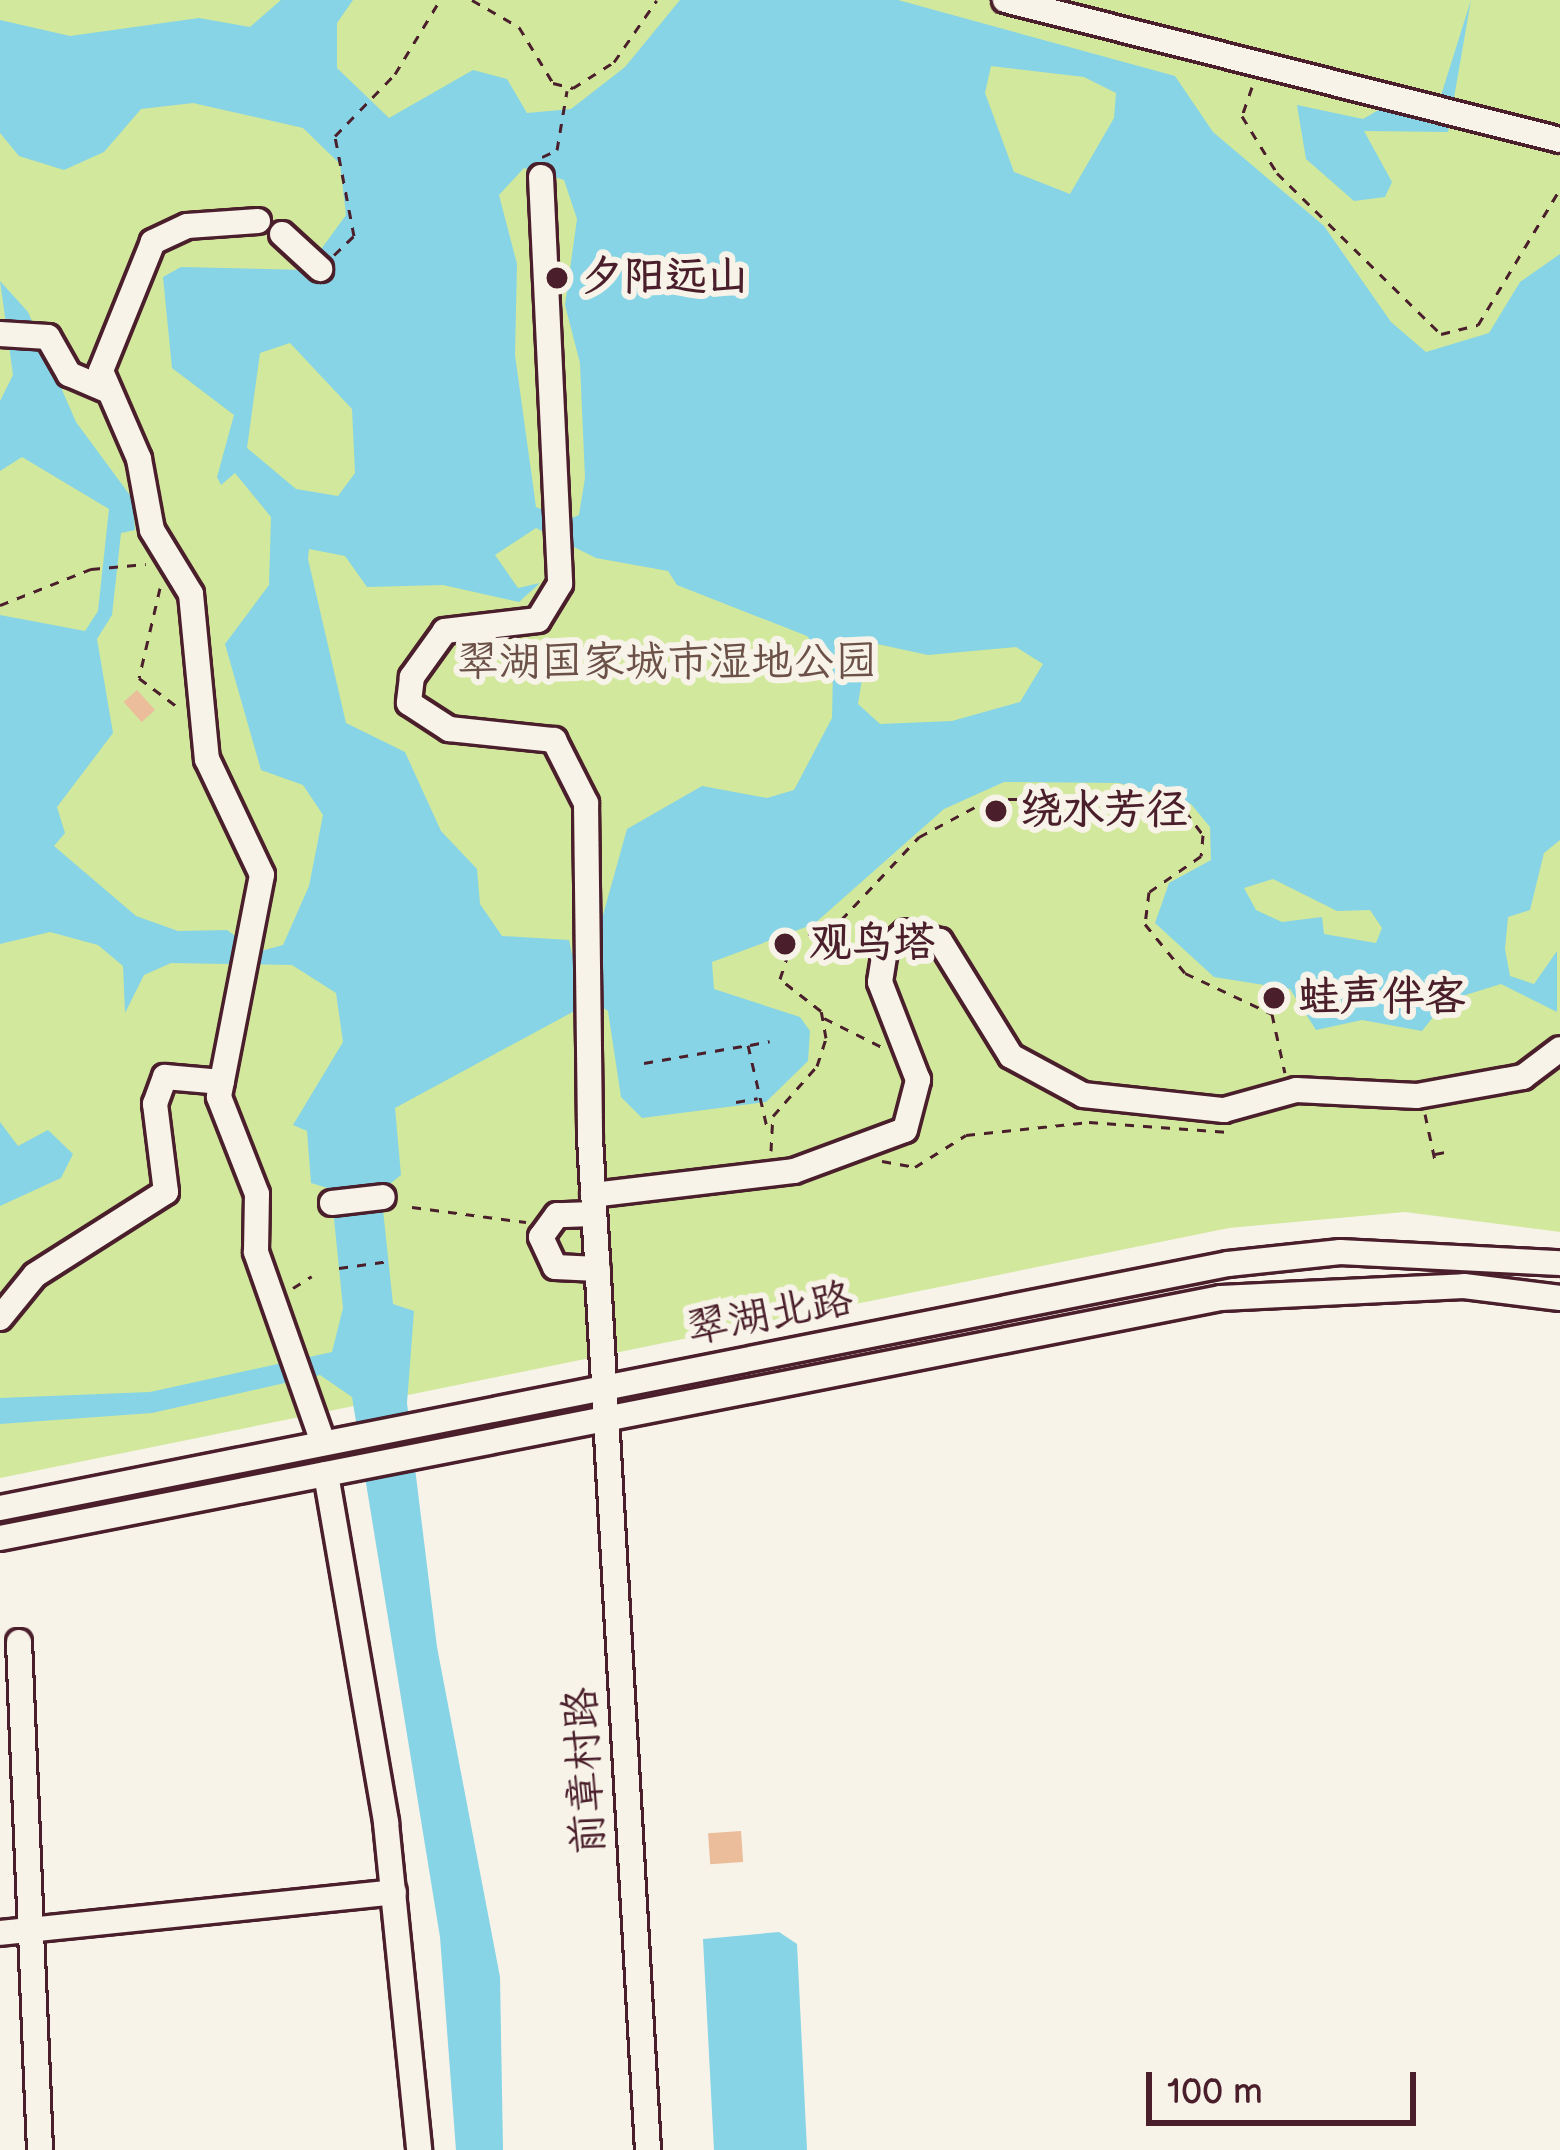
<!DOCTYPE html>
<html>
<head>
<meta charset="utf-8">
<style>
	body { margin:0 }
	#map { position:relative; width:1560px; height:2150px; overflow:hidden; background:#f7f3e8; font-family:"Balsamiq Sans","LXGW WenKai TC",sans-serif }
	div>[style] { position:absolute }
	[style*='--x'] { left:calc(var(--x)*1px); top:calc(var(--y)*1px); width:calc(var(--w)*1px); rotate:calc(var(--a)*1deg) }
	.green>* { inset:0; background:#d2e89d }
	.water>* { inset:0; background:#86d4e5 }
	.building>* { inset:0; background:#ebbd9b; transform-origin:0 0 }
	.path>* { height:3px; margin-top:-1.5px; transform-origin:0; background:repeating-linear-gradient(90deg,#4a1f2b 0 9px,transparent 0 18px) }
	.roads { filter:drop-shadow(3px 0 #4a1f2b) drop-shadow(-3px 0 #4a1f2b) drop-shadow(0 3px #4a1f2b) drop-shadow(0 -3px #4a1f2b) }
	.minor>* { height:24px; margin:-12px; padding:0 12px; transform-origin:12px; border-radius:12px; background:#f7f3e8 }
	.dots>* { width:33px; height:33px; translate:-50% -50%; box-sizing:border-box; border:6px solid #f7f3e8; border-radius:50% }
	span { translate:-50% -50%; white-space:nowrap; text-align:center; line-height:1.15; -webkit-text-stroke:12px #f7f3e8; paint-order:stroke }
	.poi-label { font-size:42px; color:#4a1f2b; font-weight:700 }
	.left { translate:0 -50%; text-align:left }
	.park-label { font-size:42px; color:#6c5148 }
	.street-label { font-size:42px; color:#4a1f2b }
	.scale { position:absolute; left:1146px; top:2072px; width:270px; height:54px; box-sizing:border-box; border:6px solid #4a1f2b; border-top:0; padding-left:15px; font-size:36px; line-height:42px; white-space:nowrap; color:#4a1f2b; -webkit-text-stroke:9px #f7f3e8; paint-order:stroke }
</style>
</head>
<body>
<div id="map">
	<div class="green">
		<i style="clip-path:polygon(0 0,1560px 0,1560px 1232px,1405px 1212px,1229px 1228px,0 1478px)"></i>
	</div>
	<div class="water">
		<i style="clip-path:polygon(evenodd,281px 0,353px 0,337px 23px,337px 68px,389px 118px,473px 70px,507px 79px,527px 113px,571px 109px,625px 67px,680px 0,898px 0,1175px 76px,1213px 132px,1324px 226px,1391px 322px,1426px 352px,1489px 333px,1520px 282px,1560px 254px,1560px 840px,1544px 853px,1530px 910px,1508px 917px,1505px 949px,1510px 976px,1534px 984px,1557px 951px,1557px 1012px,1501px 984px,1446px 1001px,1422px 1031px,1362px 1020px,1316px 1030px,1290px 989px,1214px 977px,1155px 923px,1169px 883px,1211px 860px,1210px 827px,1191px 804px,1119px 783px,1004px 782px,944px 809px,814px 924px,712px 962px,714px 989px,800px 1017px,810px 1031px,808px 1061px,766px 1102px,642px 1118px,621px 1097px,608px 1011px,593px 1001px,395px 1108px,401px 1175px,381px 1191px,393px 1304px,414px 1311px,407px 1403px,437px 1647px,500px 1977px,503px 2150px,456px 2150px,440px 1937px,352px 1397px,320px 1375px,152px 1413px,0 1424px,0 1398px,150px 1392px,332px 1352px,343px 1308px,331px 1189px,311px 1183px,307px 1131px,293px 1125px,343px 1042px,336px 993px,292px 965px,171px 963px,144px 975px,125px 1013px,123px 966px,98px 945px,50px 932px,0 944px,0 615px,85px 631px,98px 611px,109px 509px,22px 457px,0 471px,0 401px,13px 375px,0 281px,28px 312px,76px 422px,132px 498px,135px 530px,121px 533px,112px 615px,97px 639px,113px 733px,57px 807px,65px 833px,54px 846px,136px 916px,178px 931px,227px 930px,257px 952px,283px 945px,309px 886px,323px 815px,303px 785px,261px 770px,225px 644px,269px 585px,271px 517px,235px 473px,221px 485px,217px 477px,234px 415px,172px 368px,163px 277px,181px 267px,306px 270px,346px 215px,340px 164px,303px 128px,193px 103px,141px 109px,104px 152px,64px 170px,19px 156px,0 133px,0 20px,70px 36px,199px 18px,250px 27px,281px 0,991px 66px,1084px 77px,1116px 93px,1114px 118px,1070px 194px,1014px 172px,985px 93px,991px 66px,281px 0,524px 168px,564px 180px,577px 219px,565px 305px,580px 363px,585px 478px,579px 515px,567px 520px,536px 507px,515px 355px,517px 264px,499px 195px,524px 168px,281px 0,290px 343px,352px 409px,355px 473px,338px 496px,296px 489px,247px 448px,260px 353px,290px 343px,281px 0,536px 528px,596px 558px,668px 571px,677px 585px,807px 636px,833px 670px,832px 718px,794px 790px,767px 798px,702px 786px,627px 829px,591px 958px,572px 954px,569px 940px,502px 936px,480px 904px,477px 869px,441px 831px,405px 752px,346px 723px,308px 559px,309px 549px,345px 556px,367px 587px,443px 585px,519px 602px,540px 583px,518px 588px,495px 555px,536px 528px,281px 0,868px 642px,928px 655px,1016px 647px,1043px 664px,1020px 702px,952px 721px,880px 724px,858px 704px,868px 642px,281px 0,1273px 879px,1337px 911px,1370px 910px,1382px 928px,1376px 943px,1324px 934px,1322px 917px,1282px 922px,1256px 910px,1244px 888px,1273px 879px)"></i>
		<i style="clip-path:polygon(1471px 0,1448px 132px,1364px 131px,1392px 182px,1385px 197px,1354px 201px,1306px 159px,1297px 105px,1363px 119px,1382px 108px,1432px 124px)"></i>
		<i style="clip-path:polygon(0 1122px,18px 1146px,48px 1130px,73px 1154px,61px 1178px,0 1206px)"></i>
		<i style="clip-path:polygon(779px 1932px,797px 1944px,807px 2150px,714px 2150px,703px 1939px)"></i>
	</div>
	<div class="building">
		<i style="left:137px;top:690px;width:27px;height:18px;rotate:48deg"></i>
		<i style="left:741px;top:1831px;width:31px;height:33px;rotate:86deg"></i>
	</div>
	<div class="path">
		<i style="--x:472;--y:0;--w:54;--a:29.9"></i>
		<i style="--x:519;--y:27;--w:66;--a:58.7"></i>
		<i style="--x:553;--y:83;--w:21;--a:14"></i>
		<i style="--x:573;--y:88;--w:49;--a:-32.4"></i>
		<i style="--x:614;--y:62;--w:75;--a:-55.3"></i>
		<i style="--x:1252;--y:87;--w:31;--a:109"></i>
		<i style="--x:1242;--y:116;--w:67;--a:58.4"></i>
		<i style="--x:1277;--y:173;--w:230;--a:44.5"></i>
		<i style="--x:1441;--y:334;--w:38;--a:-14"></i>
		<i style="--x:1478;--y:325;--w:159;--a:-58.9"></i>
		<i style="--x:542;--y:157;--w:17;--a:-25"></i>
		<i style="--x:557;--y:150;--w:60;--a:-80.4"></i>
		<i style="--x:334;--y:255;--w:28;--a:-44"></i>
		<i style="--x:354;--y:236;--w:102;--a:-100.8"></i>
		<i style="--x:335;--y:136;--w:86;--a:-45.9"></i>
		<i style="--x:395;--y:74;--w:87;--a:-58.7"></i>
		<i style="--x:160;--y:588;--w:92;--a:103.1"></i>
		<i style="--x:139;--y:678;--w:50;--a:36.9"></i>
		<i style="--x:0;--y:605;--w:98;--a:-21.6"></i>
		<i style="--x:91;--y:569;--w:55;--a:-5.2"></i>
		<i style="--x:824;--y:1018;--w:65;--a:26.6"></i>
		<i style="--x:750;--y:1045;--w:20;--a:-11"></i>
		<i style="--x:644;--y:1063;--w:106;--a:-9.8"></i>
		<i style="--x:748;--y:1045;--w:84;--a:77"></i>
		<i style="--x:736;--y:1102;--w:22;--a:-10"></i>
		<i style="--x:1425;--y:1114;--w:52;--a:77.8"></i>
		<i style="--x:771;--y:1151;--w:35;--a:-87"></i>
		<i style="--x:773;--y:1116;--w:67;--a:-48.7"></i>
		<i style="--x:817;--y:1066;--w:29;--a:-72"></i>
		<i style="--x:826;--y:1038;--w:27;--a:-100"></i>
		<i style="--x:821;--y:1011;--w:52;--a:-142"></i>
		<i style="--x:780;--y:979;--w:38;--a:-72"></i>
		<i style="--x:792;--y:943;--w:54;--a:-25.1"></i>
		<i style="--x:841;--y:920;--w:114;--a:-46.8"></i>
		<i style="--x:919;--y:837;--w:81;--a:-28.2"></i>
		<i style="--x:990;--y:799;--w:157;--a:0"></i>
		<i style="--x:1147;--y:799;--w:40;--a:18"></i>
		<i style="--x:1185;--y:811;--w:30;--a:53"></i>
		<i style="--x:1203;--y:835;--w:21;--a:95"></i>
		<i style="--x:1201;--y:856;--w:63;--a:145.3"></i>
		<i style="--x:1149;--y:892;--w:32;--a:97"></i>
		<i style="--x:1145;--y:924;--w:63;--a:50.8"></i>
		<i style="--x:1185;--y:973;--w:96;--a:25.2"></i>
		<i style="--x:1272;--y:1014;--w:60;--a:77.6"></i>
		<i style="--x:1435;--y:1154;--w:15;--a:-11"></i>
		<i style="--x:882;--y:1161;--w:34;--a:10"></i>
		<i style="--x:915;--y:1167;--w:60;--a:-32.1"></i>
		<i style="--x:966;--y:1135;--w:124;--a:-6"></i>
		<i style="--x:1089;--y:1122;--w:140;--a:4.1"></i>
		<i style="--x:412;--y:1207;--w:115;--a:7.5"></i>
		<i style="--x:339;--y:1268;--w:51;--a:-7.8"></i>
		<i style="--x:293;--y:1288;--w:22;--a:-32"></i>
	</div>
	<div class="roads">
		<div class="minor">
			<i style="--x:1005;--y:0;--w:572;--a:14.16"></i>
			<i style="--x:541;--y:177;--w:407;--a:87.3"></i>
			<i style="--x:560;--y:584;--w:42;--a:121.4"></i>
			<i style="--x:538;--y:620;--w:94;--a:173.3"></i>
			<i style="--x:445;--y:631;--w:57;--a:125.7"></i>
			<i style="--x:412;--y:677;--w:26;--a:97"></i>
			<i style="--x:409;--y:703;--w:48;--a:33"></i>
			<i style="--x:449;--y:729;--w:106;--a:6"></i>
			<i style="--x:554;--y:740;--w:71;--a:63.1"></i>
			<i style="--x:586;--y:803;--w:335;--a:89.3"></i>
			<i style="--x:590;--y:1138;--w:1014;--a:86.72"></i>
			<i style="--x:258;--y:221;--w:71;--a:176"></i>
			<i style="--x:187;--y:226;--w:38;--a:155"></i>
			<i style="--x:153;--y:242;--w:139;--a:112"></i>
			<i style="--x:101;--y:371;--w:96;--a:66.6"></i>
			<i style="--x:139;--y:459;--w:72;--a:79.6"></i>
			<i style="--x:152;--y:530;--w:75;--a:58.6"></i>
			<i style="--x:191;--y:594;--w:166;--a:84.5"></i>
			<i style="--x:207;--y:759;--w:128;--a:64.6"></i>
			<i style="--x:262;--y:875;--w:226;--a:101"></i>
			<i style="--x:219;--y:1097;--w:104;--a:68.6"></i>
			<i style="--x:257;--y:1194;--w:58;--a:91"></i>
			<i style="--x:256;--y:1252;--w:201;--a:70.6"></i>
			<i style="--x:282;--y:234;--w:52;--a:42.6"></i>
			<i style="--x:0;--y:334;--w:48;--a:3.6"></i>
			<i style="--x:48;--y:337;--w:43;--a:60.4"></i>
			<i style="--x:69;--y:374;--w:38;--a:23"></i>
			<i style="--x:593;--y:1195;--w:202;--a:-6.8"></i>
			<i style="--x:794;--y:1171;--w:118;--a:-20.3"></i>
			<i style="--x:905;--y:1130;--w:52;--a:-75.4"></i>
			<i style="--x:918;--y:1080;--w:105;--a:-111.2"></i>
			<i style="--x:880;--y:982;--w:31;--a:-81"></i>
			<i style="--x:885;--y:951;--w:28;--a:-42"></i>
			<i style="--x:906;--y:932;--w:35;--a:15"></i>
			<i style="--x:940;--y:941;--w:135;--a:58.3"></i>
			<i style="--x:1011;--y:1056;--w:82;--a:28.4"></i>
			<i style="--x:1083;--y:1095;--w:142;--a:6.1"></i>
			<i style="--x:1224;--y:1110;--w:75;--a:-15.5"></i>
			<i style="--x:1296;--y:1090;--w:121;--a:2.8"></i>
			<i style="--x:1417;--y:1096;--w:108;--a:-10.2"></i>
			<i style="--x:1523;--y:1077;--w:46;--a:-37.1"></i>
			<i style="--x:332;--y:1203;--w:51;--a:-6.7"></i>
			<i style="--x:594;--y:1214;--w:37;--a:178"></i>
			<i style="--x:557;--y:1215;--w:27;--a:126"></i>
			<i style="--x:541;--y:1237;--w:33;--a:65"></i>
			<i style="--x:555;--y:1267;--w:43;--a:2.7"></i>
			<i style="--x:0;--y:1318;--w:55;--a:-50.9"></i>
			<i style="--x:35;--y:1275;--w:155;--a:-32.4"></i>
			<i style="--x:166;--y:1192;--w:89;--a:-97.1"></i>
			<i style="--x:155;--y:1104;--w:29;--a:-70"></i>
			<i style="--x:165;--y:1077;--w:57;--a:5"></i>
			<i style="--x:326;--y:1474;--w:354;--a:80.2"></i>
			<i style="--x:386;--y:1823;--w:329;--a:84.2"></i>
			<i style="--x:0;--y:1508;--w:1252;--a:-11.24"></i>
			<i style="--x:1228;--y:1264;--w:113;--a:-6.1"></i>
			<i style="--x:1340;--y:1252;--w:220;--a:2.9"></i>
			<i style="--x:0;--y:1538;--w:1244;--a:-11.12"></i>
			<i style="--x:1221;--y:1298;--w:243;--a:-2.8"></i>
			<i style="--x:1464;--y:1286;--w:97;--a:7.1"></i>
			<i style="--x:19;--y:1642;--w:508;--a:87.63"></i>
			<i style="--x:0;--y:1933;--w:396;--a:-5.9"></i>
		</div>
	</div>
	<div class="dots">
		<i style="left:557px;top:278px;background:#4a1f2b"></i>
		<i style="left:996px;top:811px;background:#4a1f2b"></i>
		<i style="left:785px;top:944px;background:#4a1f2b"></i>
		<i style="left:1274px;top:998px;background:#4a1f2b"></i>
	</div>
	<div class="poi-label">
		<span class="left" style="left:581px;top:278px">夕阳远山</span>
		<span class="left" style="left:1020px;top:811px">绕水芳径</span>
		<span class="left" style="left:809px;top:944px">观鸟塔</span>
		<span class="left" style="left:1298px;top:998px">蛙声伴客</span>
	</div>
	<div class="park-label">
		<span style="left:667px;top:663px">翠湖国家城市湿地公园</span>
	</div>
	<div class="street-label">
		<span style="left:770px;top:1315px;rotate:-11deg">翠湖北路</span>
		<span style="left:586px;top:1771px;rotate:-93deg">前章村路</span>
	</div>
	<div class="scale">100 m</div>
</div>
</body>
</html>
